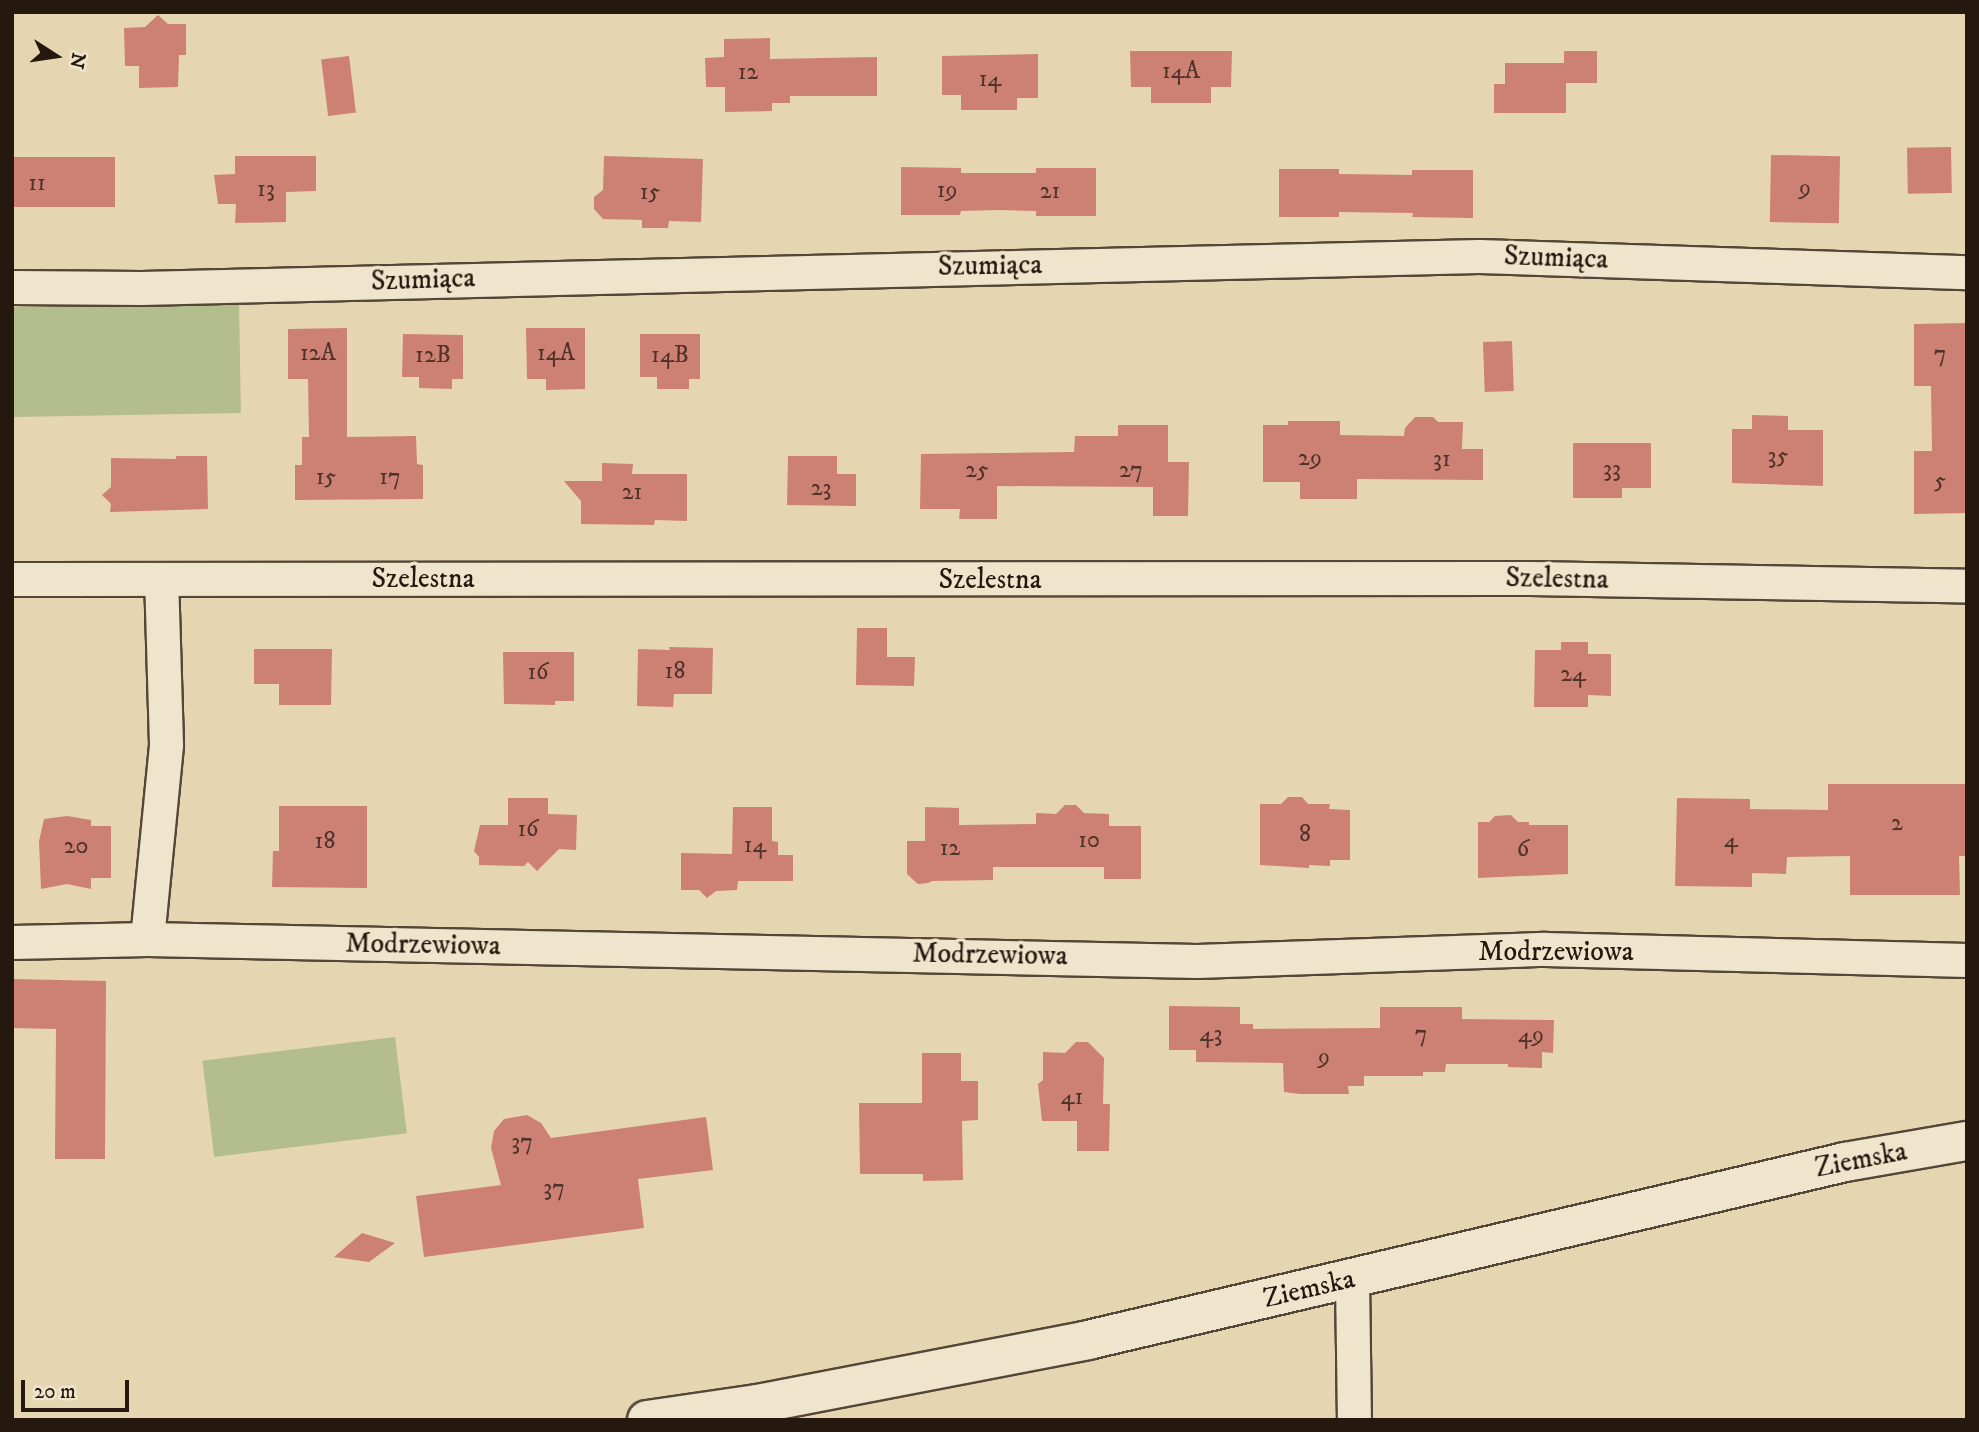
<!DOCTYPE html>
<html>
<head>
<meta charset="utf-8">
<style>
	body { margin:0 }
	#map { position:relative; width:1979px; height:1432px; overflow:hidden; background:#e6d5b1; font-family:"IM FELL DW Pica",serif }
	div>[style] { position:absolute }
	[style*='--x'] { left:calc(var(--x)*1px); top:calc(var(--y)*1px); width:calc(var(--w)*1px); rotate:calc(var(--a)*1deg) }
	.green>* { inset:0; background:#b4bd8c; transform-origin:0 0 }
	.building>* { inset:0; background:#cd8074; transform-origin:0 0 }
	.roads { filter:drop-shadow(2px 0 #554737) drop-shadow(-2px 0 #554737) drop-shadow(0 2px #554737) drop-shadow(0 -2px #554737) }
	.street>* { height:33px; margin:-16.5px; padding:0 16.5px; transform-origin:16.5px; border-radius:16.5px; background:#efe4cc }
	.secondary>* { height:38px; margin:-19px; padding:0 19px; transform-origin:19px; border-radius:19px; background:#efe4cc }
	span { translate:-50% -50%; white-space:nowrap; text-align:center; line-height:1.15; -webkit-text-stroke:7px #efe4cc; paint-order:stroke }
	.number-label { font-size:24px; color:#4f3228 }
	.number-label span { -webkit-text-stroke-width:0 }
	.street-label { font-size:28px; color:#25180e }
	.frame { position:absolute; inset:0; border:14px solid #25180e; pointer-events:none }
	.north { position:absolute; left:21px; top:21px; width:70px; height:70px; -webkit-text-stroke:5px #efe4cc; paint-order:stroke; rotate:102deg; font-size:19px; font-weight:700; line-height:28px; text-align:center; color:#25180e }
	.north::after { content:''; display:block; margin:auto; width:24px; height:32px; background:#25180e; clip-path:polygon(50% 0,100% 100%,50% 72%,0 100%) }
	.scale { position:absolute; left:21px; top:1380px; width:108px; height:32px; box-sizing:border-box; border:4px solid #25180e; border-top:0; padding-left:9px; font-size:21px; line-height:24px; white-space:nowrap; color:#25180e; -webkit-text-stroke:5px #efe4cc; paint-order:stroke }
</style>
</head>
<body>
<div id="map">
	<div class="green">
		<i style="left:239px;top:303px;width:110px;height:227px;rotate:89deg"></i>
		<i style="left:395px;top:1037px;width:97px;height:194px;rotate:83deg"></i>
	</div>
	<div class="building">
		<i style="clip-path:polygon(158px 15px,168px 24px,186px 24px,186px 55px,179px 55px,178px 87px,139px 88px,139px 66px,125px 66px,124px 28px,145px 27px)"></i>
		<i style="clip-path:polygon(770px 38px,770px 59px,877px 57px,877px 96px,790px 96px,790px 103px,772px 103px,772px 111px,725px 112px,725px 87px,706px 87px,705px 58px,724px 57px,724px 39px)"></i>
		<i style="clip-path:polygon(1130px 51px,1232px 51px,1231px 87px,1211px 87px,1211px 103px,1151px 103px,1151px 87px,1131px 87px)"></i>
		<i style="clip-path:polygon(1564px 51px,1597px 51px,1597px 83px,1566px 83px,1566px 113px,1494px 113px,1494px 84px,1505px 84px,1505px 63px,1564px 63px)"></i>
		<i style="clip-path:polygon(1038px 54px,1038px 98px,1017px 98px,1017px 110px,961px 110px,961px 95px,942px 95px,942px 56px)"></i>
		<i style="left:349px;top:56px;width:57px;height:28px;rotate:83deg"></i>
		<i style="left:1951px;top:147px;width:46px;height:44px;rotate:89deg"></i>
		<i style="left:1771px;top:155px;width:69px;height:67px;rotate:1deg"></i>
		<i style="clip-path:polygon(235px 156px,316px 156px,316px 191px,286px 192px,286px 222px,235px 223px,236px 204px,218px 204px,214px 175px,235px 174px)"></i>
		<i style="clip-path:polygon(604px 156px,703px 159px,701px 222px,669px 221px,668px 228px,642px 228px,642px 220px,603px 219px,594px 209px,594px 197px,603px 190px)"></i>
		<i style="left:12px;top:157px;width:103px;height:50px"></i>
		<i style="clip-path:polygon(901px 167px,961px 168px,961px 173px,1036px 173px,1036px 168px,1096px 168px,1096px 216px,1036px 216px,1036px 211px,999px 210px,961px 211px,960px 215px,901px 215px)"></i>
		<i style="clip-path:polygon(1279px 169px,1339px 169px,1339px 174px,1412px 175px,1412px 170px,1473px 170px,1473px 218px,1412px 217px,1413px 213px,1339px 212px,1339px 217px,1279px 217px)"></i>
		<i style="clip-path:polygon(1967px 323px,1967px 513px,1914px 514px,1914px 451px,1932px 451px,1931px 386px,1914px 386px,1914px 324px)"></i>
		<i style="clip-path:polygon(347px 328px,347px 437px,416px 436px,417px 464px,423px 465px,423px 499px,295px 500px,295px 465px,302px 465px,302px 437px,309px 437px,308px 379px,288px 379px,288px 329px)"></i>
		<i style="clip-path:polygon(526px 328px,585px 328px,585px 389px,546px 390px,546px 379px,527px 379px)"></i>
		<i style="clip-path:polygon(403px 334px,463px 335px,463px 379px,452px 379px,452px 389px,419px 388px,419px 377px,402px 377px)"></i>
		<i style="clip-path:polygon(640px 334px,700px 334px,700px 379px,689px 379px,689px 389px,657px 389px,657px 377px,640px 377px)"></i>
		<i style="left:1512px;top:341px;width:50px;height:29px;rotate:88deg"></i>
		<i style="clip-path:polygon(1752px 415px,1788px 416px,1788px 430px,1823px 430px,1823px 486px,1732px 483px,1732px 429px,1752px 429px)"></i>
		<i style="clip-path:polygon(1415px 417px,1433px 417px,1438px 422px,1463px 422px,1462px 449px,1483px 449px,1483px 480px,1357px 479px,1357px 499px,1300px 499px,1300px 482px,1263px 482px,1263px 425px,1288px 425px,1288px 421px,1340px 421px,1340px 435px,1404px 436px,1405px 428px)"></i>
		<i style="clip-path:polygon(1118px 425px,1168px 425px,1168px 462px,1189px 462px,1188px 516px,1153px 516px,1153px 487px,997px 486px,997px 519px,959px 519px,960px 509px,920px 509px,921px 454px,1074px 452px,1075px 436px,1118px 436px)"></i>
		<i style="clip-path:polygon(1573px 443px,1651px 443px,1651px 488px,1622px 488px,1622px 498px,1573px 498px)"></i>
		<i style="clip-path:polygon(176px 456px,207px 456px,208px 509px,110px 512px,111px 504px,102px 495px,111px 487px,111px 458px,176px 459px)"></i>
		<i style="clip-path:polygon(788px 456px,837px 456px,837px 474px,856px 474px,856px 506px,787px 505px)"></i>
		<i style="clip-path:polygon(602px 463px,633px 464px,632px 474px,687px 474px,687px 521px,655px 520px,654px 525px,581px 524px,581px 501px,564px 481px,602px 481px)"></i>
		<i style="clip-path:polygon(857px 628px,887px 628px,887px 657px,915px 657px,914px 686px,856px 685px)"></i>
		<i style="clip-path:polygon(1561px 642px,1588px 642px,1588px 654px,1611px 654px,1611px 696px,1588px 695px,1588px 707px,1534px 707px,1535px 650px,1561px 650px)"></i>
		<i style="clip-path:polygon(669px 647px,713px 648px,712px 694px,674px 694px,673px 707px,637px 706px,638px 649px,670px 650px)"></i>
		<i style="clip-path:polygon(254px 649px,332px 649px,331px 705px,279px 705px,279px 684px,254px 684px)"></i>
		<i style="clip-path:polygon(503px 652px,574px 652px,574px 701px,555px 701px,555px 705px,504px 704px)"></i>
		<i style="clip-path:polygon(1828px 784px,1967px 784px,1967px 856px,1959px 856px,1960px 895px,1850px 895px,1850px 856px,1787px 857px,1786px 874px,1752px 873px,1752px 887px,1675px 886px,1677px 798px,1750px 799px,1750px 809px,1828px 810px)"></i>
		<i style="clip-path:polygon(1288px 797px,1302px 797px,1308px 804px,1330px 804px,1329px 809px,1350px 810px,1350px 860px,1330px 860px,1330px 866px,1309px 865px,1309px 868px,1260px 865px,1260px 804px,1281px 804px)"></i>
		<i style="clip-path:polygon(508px 798px,548px 798px,548px 814px,577px 815px,576px 850px,559px 849px,537px 871px,528px 862px,524px 866px,479px 865px,479px 857px,474px 851px,480px 825px,508px 825px)"></i>
		<i style="clip-path:polygon(1065px 805px,1076px 805px,1084px 813px,1109px 814px,1109px 826px,1141px 826px,1141px 879px,1104px 879px,1104px 867px,993px 867px,993px 880px,932px 881px,928px 883px,918px 884px,907px 874px,907px 841px,925px 841px,925px 807px,959px 808px,959px 825px,1036px 824px,1036px 813px,1056px 814px)"></i>
		<i style="clip-path:polygon(279px 806px,367px 806px,367px 888px,272px 887px,273px 851px,279px 851px)"></i>
		<i style="clip-path:polygon(733px 807px,772px 807px,772px 841px,778px 842px,778px 855px,793px 855px,793px 881px,738px 881px,737px 890px,716px 891px,707px 898px,699px 890px,681px 890px,681px 853px,732px 854px)"></i>
		<i style="clip-path:polygon(1511px 815px,1518px 822px,1529px 822px,1529px 825px,1568px 825px,1568px 874px,1478px 878px,1478px 822px,1489px 822px,1495px 816px)"></i>
		<i style="clip-path:polygon(67px 816px,91px 820px,91px 826px,111px 826px,111px 878px,91px 878px,91px 889px,67px 884px,41px 889px,39px 841px,44px 819px)"></i>
		<i style="clip-path:polygon(12px 979px,106px 981px,105px 1159px,55px 1159px,56px 1029px,12px 1028px)"></i>
		<i style="clip-path:polygon(1169px 1006px,1240px 1007px,1240px 1024px,1253px 1024px,1253px 1029px,1380px 1028px,1380px 1007px,1462px 1007px,1462px 1019px,1554px 1020px,1553px 1053px,1542px 1052px,1542px 1068px,1508px 1067px,1508px 1064px,1446px 1064px,1445px 1072px,1423px 1072px,1423px 1076px,1364px 1076px,1364px 1086px,1348px 1086px,1349px 1094px,1300px 1094px,1284px 1092px,1283px 1063px,1196px 1062px,1196px 1050px,1169px 1050px)"></i>
		<i style="clip-path:polygon(1076px 1042px,1088px 1042px,1104px 1058px,1103px 1104px,1110px 1104px,1109px 1151px,1077px 1151px,1077px 1121px,1042px 1121px,1038px 1084px,1043px 1080px,1043px 1052px,1065px 1053px)"></i>
		<i style="clip-path:polygon(922px 1053px,961px 1053px,961px 1081px,978px 1081px,978px 1120px,962px 1121px,963px 1180px,923px 1181px,923px 1174px,860px 1174px,859px 1103px,922px 1103px)"></i>
		<i style="clip-path:polygon(527px 1115px,541px 1123px,551px 1138px,706px 1117px,713px 1170px,638px 1179px,644px 1228px,424px 1257px,416px 1196px,501px 1185px,491px 1148px,494px 1131px,504px 1119px)"></i>
		<i style="clip-path:polygon(362px 1233px,395px 1243px,369px 1262px,334px 1257px)"></i>
	</div>
	<div class="roads">
		<div class="street">
			<i style="--x:12;--y:287;--w:129;--a:0.4"></i>
			<i style="--x:141;--y:288;--w:1338;--a:-1.37"></i>
			<i style="--x:1479;--y:256;--w:488;--a:1.9"></i>
			<i style="--x:12;--y:579;--w:1518;--a:-0.04"></i>
			<i style="--x:1530;--y:578;--w:437;--a:1"></i>
			<i style="--x:147;--y:939;--w:196;--a:-84.4"></i>
			<i style="--x:166;--y:744;--w:165;--a:-91.7"></i>
			<i style="--x:12;--y:942;--w:135;--a:-1.3"></i>
			<i style="--x:147;--y:939;--w:1050;--a:1.2"></i>
			<i style="--x:1197;--y:961;--w:348;--a:-2"></i>
			<i style="--x:1545;--y:949;--w:422;--a:1.5"></i>
			<i style="--x:1352;--y:1279;--w:141;--a:89.2"></i>
		</div>
		<div class="secondary">
			<i style="--x:647;--y:1420;--w:111;--a:-8.3"></i>
			<i style="--x:757;--y:1404;--w:337;--a:-10.9"></i>
			<i style="--x:1088;--y:1340;--w:778;--a:-13.23"></i>
			<i style="--x:1845;--y:1162;--w:124;--a:-9.8"></i>
		</div>
	</div>
	<div class="number-label">
		<span style="left:1181px;top:72px">14A</span>
		<span style="left:748px;top:73px">12</span>
		<span style="left:990px;top:80px">14</span>
		<span style="left:37px;top:184px">11</span>
		<span style="left:1805px;top:189px">9</span>
		<span style="left:266px;top:190px">13</span>
		<span style="left:947px;top:191px">19</span>
		<span style="left:1050px;top:192px">21</span>
		<span style="left:650px;top:193px">15</span>
		<span style="left:318px;top:354px">12A</span>
		<span style="left:556px;top:354px">14A</span>
		<span style="left:1940px;top:355px">7</span>
		<span style="left:433px;top:356px">12B</span>
		<span style="left:670px;top:356px">14B</span>
		<span style="left:1778px;top:457px">35</span>
		<span style="left:1310px;top:459px">29</span>
		<span style="left:1442px;top:460px">31</span>
		<span style="left:1612px;top:470px">33</span>
		<span style="left:977px;top:471px">25</span>
		<span style="left:1131px;top:471px">27</span>
		<span style="left:326px;top:478px">15</span>
		<span style="left:390px;top:478px">17</span>
		<span style="left:1940px;top:482px">5</span>
		<span style="left:821px;top:489px">23</span>
		<span style="left:632px;top:493px">21</span>
		<span style="left:675px;top:672px">18</span>
		<span style="left:538px;top:673px">16</span>
		<span style="left:1573px;top:675px">24</span>
		<span style="left:1897px;top:824px">2</span>
		<span style="left:528px;top:830px">16</span>
		<span style="left:1305px;top:835px">8</span>
		<span style="left:1089px;top:841px">10</span>
		<span style="left:1731px;top:841px">4</span>
		<span style="left:325px;top:842px">18</span>
		<span style="left:755px;top:846px">14</span>
		<span style="left:76px;top:847px">20</span>
		<span style="left:950px;top:849px">12</span>
		<span style="left:1523px;top:850px">6</span>
		<span style="left:1211px;top:1035px">43</span>
		<span style="left:1421px;top:1035px">7</span>
		<span style="left:1531px;top:1036px">49</span>
		<span style="left:1324px;top:1058px">9</span>
		<span style="left:1072px;top:1098px">41</span>
		<span style="left:522px;top:1143px">37</span>
		<span style="left:554px;top:1189px">37</span>
	</div>
	<div class="street-label">
		<span style="left:1556px;top:258px;rotate:2deg">Szumiąca</span>
		<span style="left:990px;top:266px;rotate:-1deg">Szumiąca</span>
		<span style="left:423px;top:280px;rotate:-2deg">Szumiąca</span>
		<span style="left:423px;top:579px">Szelestna</span>
		<span style="left:1557px;top:579px;rotate:1deg">Szelestna</span>
		<span style="left:990px;top:580px">Szelestna</span>
		<span style="left:423px;top:945px;rotate:1deg">Modrzewiowa</span>
		<span style="left:1556px;top:952px">Modrzewiowa</span>
		<span style="left:990px;top:955px;rotate:1deg">Modrzewiowa</span>
		<span style="left:1861px;top:1160px;rotate:-11deg">Ziemska</span>
		<span style="left:1309px;top:1289px;rotate:-13deg">Ziemska</span>
	</div>
	<div class="frame"></div>
	<div class="north">N</div>
	<div class="scale">20 m</div>
</div>
</body>
</html>
